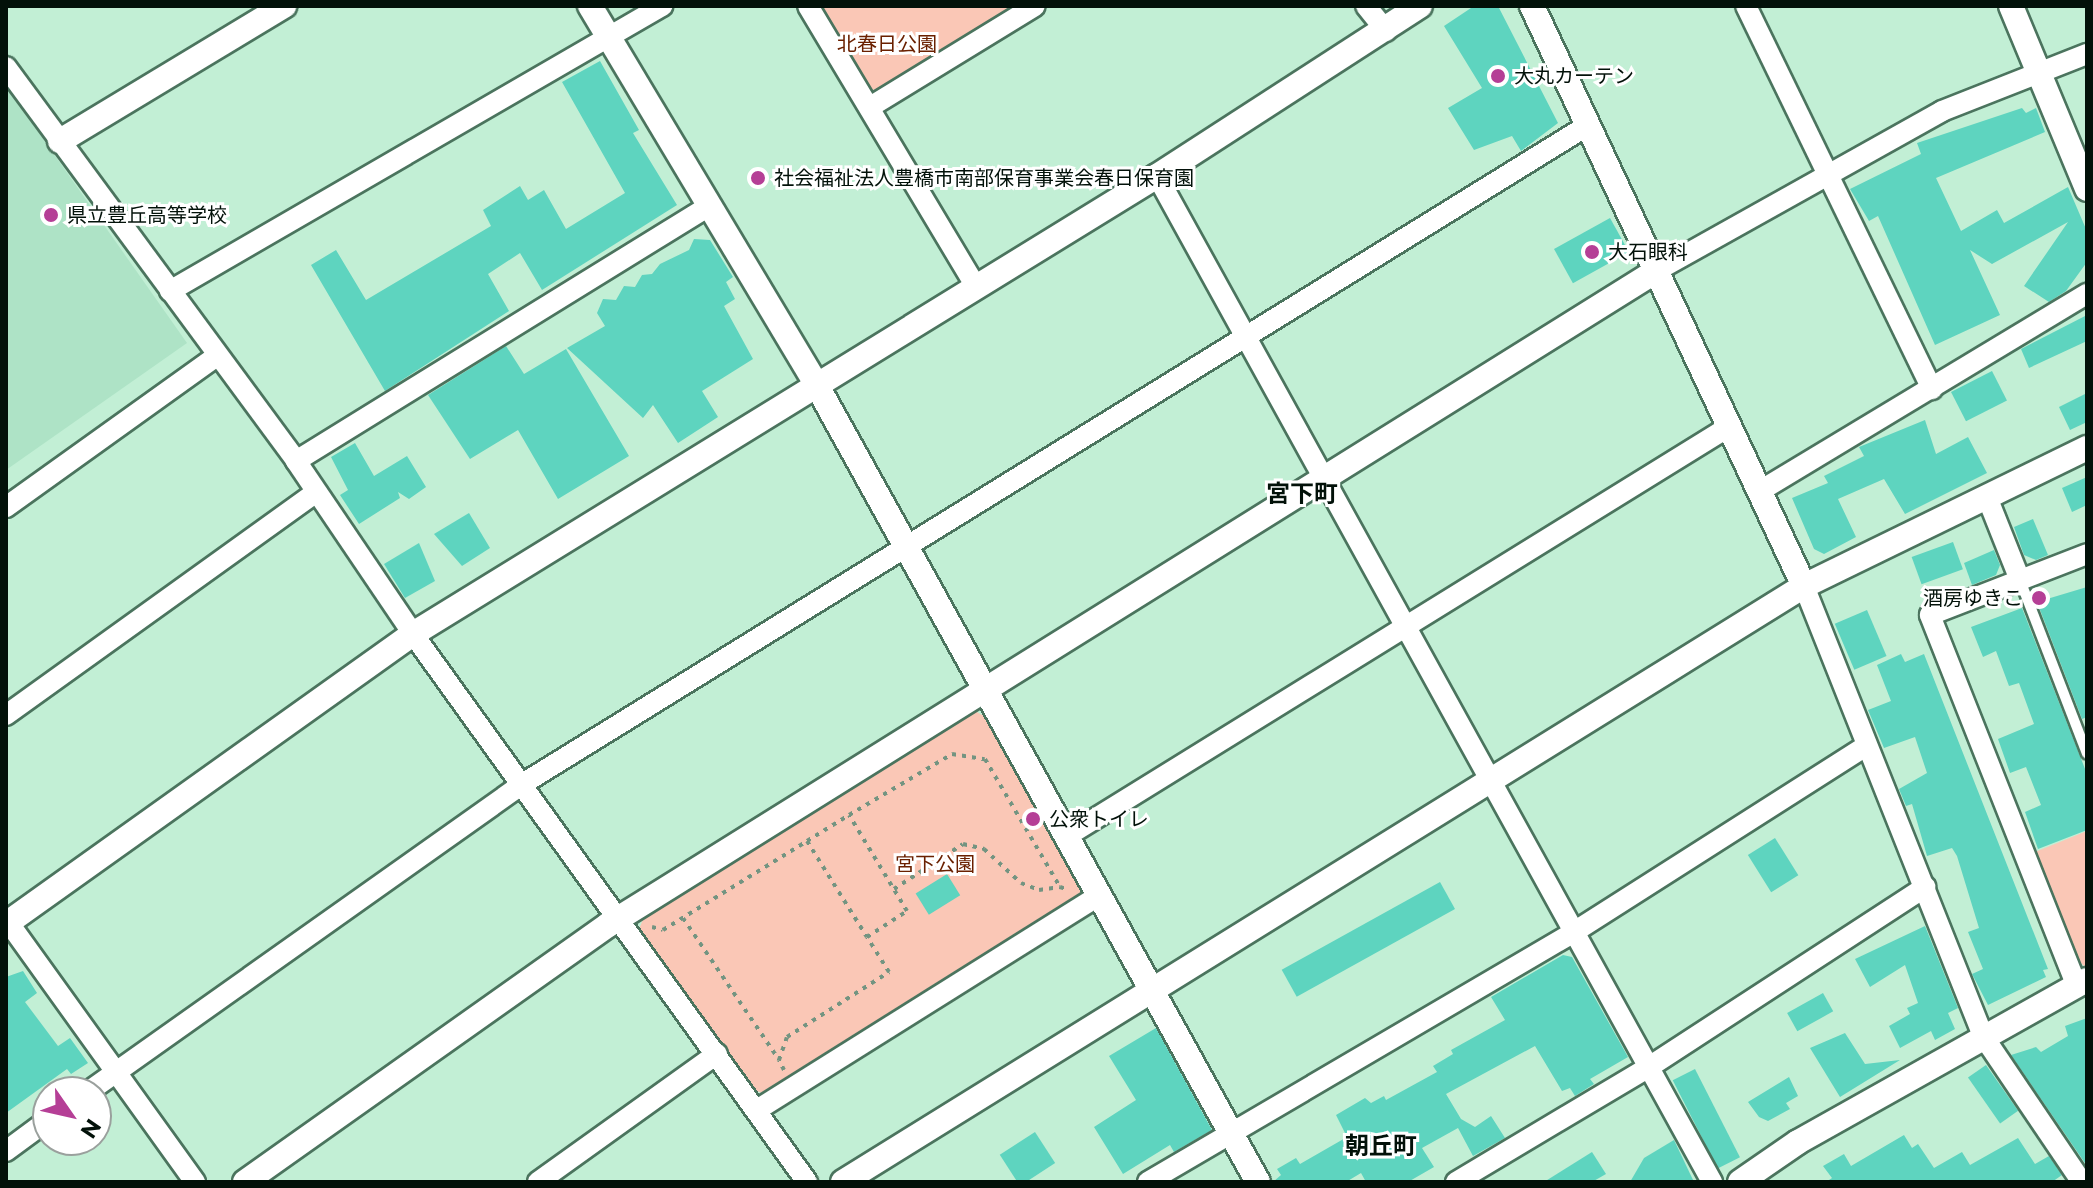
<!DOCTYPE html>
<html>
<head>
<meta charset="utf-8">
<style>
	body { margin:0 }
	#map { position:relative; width:2093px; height:1188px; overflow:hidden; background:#c2efd5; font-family:Montserrat,"Noto Sans JP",sans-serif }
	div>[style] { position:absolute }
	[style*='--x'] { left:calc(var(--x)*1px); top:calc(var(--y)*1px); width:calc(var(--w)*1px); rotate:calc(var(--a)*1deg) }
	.built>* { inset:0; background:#aee3c6 }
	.green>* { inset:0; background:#fac7b6 }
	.building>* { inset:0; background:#5ed4bf; transform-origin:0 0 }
	.path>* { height:4px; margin-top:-2px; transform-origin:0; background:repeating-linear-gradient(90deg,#739481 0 4px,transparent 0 10px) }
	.roads { filter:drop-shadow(2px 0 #4b745e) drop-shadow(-2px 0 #4b745e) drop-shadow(0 2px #4b745e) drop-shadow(0 -2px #4b745e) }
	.service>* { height:10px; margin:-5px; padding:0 5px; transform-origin:5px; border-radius:5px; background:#fff }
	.minor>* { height:20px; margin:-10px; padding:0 10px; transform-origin:10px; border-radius:10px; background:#fff }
	.tertiary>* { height:24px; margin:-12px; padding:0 12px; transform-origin:12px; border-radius:12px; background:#fff }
	.dots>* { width:22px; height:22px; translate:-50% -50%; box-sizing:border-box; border:4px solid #fff; border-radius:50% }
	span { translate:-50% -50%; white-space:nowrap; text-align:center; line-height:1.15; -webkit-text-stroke:6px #fff; paint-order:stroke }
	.park-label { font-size:20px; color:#6a2000 }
	.poi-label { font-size:20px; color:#021109 }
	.left { translate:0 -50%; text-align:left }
	.right { translate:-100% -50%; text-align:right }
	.quarter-label { font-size:24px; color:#021109; font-weight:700 }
	.frame { position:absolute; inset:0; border:8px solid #021109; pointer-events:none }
	.north { position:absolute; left:32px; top:1076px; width:80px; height:80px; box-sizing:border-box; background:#fff; border:2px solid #9aa09d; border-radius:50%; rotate:124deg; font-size:22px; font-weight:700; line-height:32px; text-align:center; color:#021109 }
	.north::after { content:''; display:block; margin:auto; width:28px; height:36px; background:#b53f96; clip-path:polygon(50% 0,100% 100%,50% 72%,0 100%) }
</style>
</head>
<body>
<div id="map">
	<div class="built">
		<i style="clip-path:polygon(6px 86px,187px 343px,6px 470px)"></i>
	</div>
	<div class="green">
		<i style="clip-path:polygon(820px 6px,1018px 6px,882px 91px,869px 89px)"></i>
		<i style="clip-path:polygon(975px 711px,984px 716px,1083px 890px,1079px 902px,765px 1094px,754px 1090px,639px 929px,644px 917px)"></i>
		<i style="clip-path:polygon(2087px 831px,2087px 965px,2084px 966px,2074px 956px,2035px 852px)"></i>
	</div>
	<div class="building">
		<i style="clip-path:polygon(1474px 6px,1498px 6px,1558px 123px,1521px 151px,1512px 136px,1474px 150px,1448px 108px,1482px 88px,1444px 26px)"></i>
		<i style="clip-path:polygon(600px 61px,639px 130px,633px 133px,677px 205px,542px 290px,520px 253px,488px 274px,509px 311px,385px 391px,311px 265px,336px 250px,366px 300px,491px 226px,483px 210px,520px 186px,528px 200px,544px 190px,566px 229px,625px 193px,562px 82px)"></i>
		<i style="clip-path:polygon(2022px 108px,2026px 113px,2036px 108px,2045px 132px,1936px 178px,1961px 231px,1997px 210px,2004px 223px,2068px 187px,2086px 229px,2087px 262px,2066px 291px,2049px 302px,2024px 286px,2068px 222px,1992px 264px,1970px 250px,2000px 315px,1935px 345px,1878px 216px,1869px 221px,1850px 189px,1921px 154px,1917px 143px)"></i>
		<i style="left:1610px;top:218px;width:39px;height:64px;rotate:61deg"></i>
		<i style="clip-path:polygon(694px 239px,710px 240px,733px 277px,726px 282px,735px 299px,724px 306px,753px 359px,702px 391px,718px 417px,678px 443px,653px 405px,643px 418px,567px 348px,605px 326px,597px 313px,603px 299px,616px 300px,624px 286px,635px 287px,642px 275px,652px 274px,660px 264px,689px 250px)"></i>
		<i style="clip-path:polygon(2087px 315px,2087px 341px,2029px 368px,2021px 349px)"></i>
		<i style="clip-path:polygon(506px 346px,524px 374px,566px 349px,629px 456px,558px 499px,518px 430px,470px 459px,428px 395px)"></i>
		<i style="left:1992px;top:371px;width:33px;height:46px;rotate:63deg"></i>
		<i style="clip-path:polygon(2087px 393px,2087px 422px,2070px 430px,2059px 407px)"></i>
		<i style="clip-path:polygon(1925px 420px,1936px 454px,1968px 437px,1987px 473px,1905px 514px,1884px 479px,1838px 499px,1856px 537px,1824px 554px,1814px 549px,1792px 498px,1828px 483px,1824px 476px,1864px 456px,1859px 447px)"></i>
		<i style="clip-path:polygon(355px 443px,374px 476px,407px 456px,426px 487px,409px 499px,398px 492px,400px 498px,359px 524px,340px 495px,348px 490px,331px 457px)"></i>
		<i style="clip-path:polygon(2087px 477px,2087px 505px,2072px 512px,2062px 488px)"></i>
		<i style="clip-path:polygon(469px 513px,490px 548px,462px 566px,434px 534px)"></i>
		<i style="clip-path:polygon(2033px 519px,2048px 555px,2036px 560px,2024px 555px,2014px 527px)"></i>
		<i style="left:1953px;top:542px;width:29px;height:44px;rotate:70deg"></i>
		<i style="clip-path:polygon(419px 543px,435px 581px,405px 598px,384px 564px)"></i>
		<i style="clip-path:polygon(1994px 550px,2000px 565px,1996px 575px,1972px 585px,1964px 563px)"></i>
		<i style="clip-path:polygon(2087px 587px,2087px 717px,2082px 719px,2037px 602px)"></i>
		<i style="clip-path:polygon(2022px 608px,2087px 774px,2087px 830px,2038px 849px,2025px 812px,2041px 805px,2026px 767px,2010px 773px,1998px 739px,2034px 724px,2019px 683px,2009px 686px,1996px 651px,1983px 657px,1971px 627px)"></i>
		<i style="left:1867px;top:610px;width:50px;height:35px;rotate:67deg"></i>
		<i style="clip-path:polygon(1901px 654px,1905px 662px,1924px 654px,2048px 969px,2043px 970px,2046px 977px,1988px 1005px,1972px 974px,1983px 969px,1968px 932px,1979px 928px,1957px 856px,1952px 848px,1927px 856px,1912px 804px,1906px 806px,1899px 789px,1927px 773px,1915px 737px,1884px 748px,1868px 710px,1891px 701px,1877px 665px)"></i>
		<i style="left:1775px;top:838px;width:44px;height:32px;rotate:58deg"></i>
		<i style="left:947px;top:874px;width:25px;height:37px;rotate:58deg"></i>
		<i style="left:1440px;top:882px;width:31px;height:181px;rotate:61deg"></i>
		<i style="clip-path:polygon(1925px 926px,1958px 1008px,1948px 1013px,1955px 1029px,1935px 1040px,1931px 1031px,1900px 1048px,1889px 1026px,1910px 1014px,1907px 1008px,1918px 1003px,1905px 965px,1870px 987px,1855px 959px)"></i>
		<i style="clip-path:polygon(1563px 955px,1572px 957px,1628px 1057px,1590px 1079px,1594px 1084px,1575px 1096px,1570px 1088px,1562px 1091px,1535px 1046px,1446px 1094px,1461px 1119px,1475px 1127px,1491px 1116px,1505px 1138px,1473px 1156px,1458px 1128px,1422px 1148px,1434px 1167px,1408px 1182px,1366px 1182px,1361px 1173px,1346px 1182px,1273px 1182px,1281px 1175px,1277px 1169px,1296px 1158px,1300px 1164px,1347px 1137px,1336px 1115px,1365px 1098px,1371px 1103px,1384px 1096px,1386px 1100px,1437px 1072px,1433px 1066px,1453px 1054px,1451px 1050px,1505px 1020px,1491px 997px)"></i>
		<i style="clip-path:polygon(23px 971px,37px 993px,25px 1002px,58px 1046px,70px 1038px,88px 1063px,71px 1074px,67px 1069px,6px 1113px,6px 977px)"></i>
		<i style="left:1823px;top:993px;width:21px;height:41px;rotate:61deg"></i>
		<i style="clip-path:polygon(2087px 1018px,2087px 1166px,2011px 1055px,2036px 1047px,2041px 1052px,2068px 1036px,2065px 1026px)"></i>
		<i style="clip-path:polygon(1156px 1028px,1212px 1130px,1174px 1152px,1170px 1145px,1123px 1174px,1094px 1127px,1136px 1100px,1109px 1056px)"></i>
		<i style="clip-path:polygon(1845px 1033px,1865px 1064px,1900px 1060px,1840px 1097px,1810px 1048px)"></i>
		<i style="left:1986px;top:1065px;width:56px;height:22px;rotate:55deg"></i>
		<i style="left:1695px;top:1069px;width:99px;height:25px;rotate:63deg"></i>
		<i style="clip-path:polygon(1789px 1077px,1798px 1096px,1786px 1103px,1790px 1109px,1768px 1121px,1759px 1117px,1748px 1102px)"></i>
		<i style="left:1035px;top:1132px;width:37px;height:42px;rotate:57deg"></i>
		<i style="clip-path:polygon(1904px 1135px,1912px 1148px,1918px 1144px,1934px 1168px,1962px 1152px,1970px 1165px,2018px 1138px,2035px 1164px,2049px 1156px,2062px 1175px,2052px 1182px,1826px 1182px,1832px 1178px,1823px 1166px,1844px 1154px,1851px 1166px)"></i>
		<i style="clip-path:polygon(1674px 1140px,1694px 1182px,1630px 1182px,1644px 1158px)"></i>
		<i style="clip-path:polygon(1592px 1152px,1606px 1174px,1592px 1182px,1544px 1182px)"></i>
	</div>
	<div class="path">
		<i style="--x:807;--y:841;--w:49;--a:-31.8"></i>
		<i style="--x:894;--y:889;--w:82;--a:-33.1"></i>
		<i style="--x:963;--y:844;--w:22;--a:13"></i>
		<i style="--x:984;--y:849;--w:50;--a:42.6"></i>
		<i style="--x:1021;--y:883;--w:19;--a:21"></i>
		<i style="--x:1039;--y:890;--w:21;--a:-8"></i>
		<i style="--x:683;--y:918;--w:171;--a:55.9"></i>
		<i style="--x:652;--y:927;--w:11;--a:15"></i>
		<i style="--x:663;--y:930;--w:169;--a:-31.7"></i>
		<i style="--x:807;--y:841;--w:113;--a:58"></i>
		<i style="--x:784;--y:1070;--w:11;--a:-117"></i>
		<i style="--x:779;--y:1060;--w:24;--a:-71"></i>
		<i style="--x:787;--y:1037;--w:121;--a:-32.5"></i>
		<i style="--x:889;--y:972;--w:41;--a:-122.2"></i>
		<i style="--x:867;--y:937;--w:48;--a:-33"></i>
		<i style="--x:907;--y:911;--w:112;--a:-121.1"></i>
		<i style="--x:849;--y:815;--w:120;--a:-30.6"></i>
		<i style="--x:952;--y:754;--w:33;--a:9"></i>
		<i style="--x:985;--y:759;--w:148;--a:59.6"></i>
		<i style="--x:1060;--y:887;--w:6;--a:18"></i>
	</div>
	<div class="roads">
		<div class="service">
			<i style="--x:2020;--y:580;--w:186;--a:68.9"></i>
		</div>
		<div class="minor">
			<i style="--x:808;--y:6;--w:327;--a:59.1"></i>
			<i style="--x:1366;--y:6;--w:32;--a:51"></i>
			<i style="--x:1746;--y:6;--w:426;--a:64.1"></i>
			<i style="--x:6;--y:67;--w:489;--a:53.6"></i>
			<i style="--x:296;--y:461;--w:209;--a:55.9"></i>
			<i style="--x:413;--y:634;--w:675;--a:54.28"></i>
			<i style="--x:870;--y:107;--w:193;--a:-31.5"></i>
			<i style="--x:1157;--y:176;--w:1149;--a:61.11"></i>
			<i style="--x:1658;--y:270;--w:325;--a:-29.2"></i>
			<i style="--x:1942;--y:111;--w:156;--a:-21.5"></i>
			<i style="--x:170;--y:291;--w:569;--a:-30.08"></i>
			<i style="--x:296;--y:461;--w:485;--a:-31.7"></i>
			<i style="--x:1760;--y:491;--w:382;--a:-31.1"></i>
			<i style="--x:1987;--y:497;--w:89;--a:68.3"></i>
			<i style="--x:6;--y:507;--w:259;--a:-35.6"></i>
			<i style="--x:1804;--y:586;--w:484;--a:68.3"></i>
			<i style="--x:1983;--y:1036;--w:176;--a:55.9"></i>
			<i style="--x:6;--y:715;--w:382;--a:-35.7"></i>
			<i style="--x:1067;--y:836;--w:780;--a:-31.73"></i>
			<i style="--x:6;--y:919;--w:324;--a:54.3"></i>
			<i style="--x:2076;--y:984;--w:397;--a:-111.6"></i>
			<i style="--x:1930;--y:615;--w:168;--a:-21.2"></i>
			<i style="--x:88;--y:1092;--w:534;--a:-35.33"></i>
			<i style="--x:524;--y:783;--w:1251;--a:-31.73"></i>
			<i style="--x:757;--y:1110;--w:405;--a:-32.1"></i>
			<i style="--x:6;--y:1151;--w:52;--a:-36.4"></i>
			<i style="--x:538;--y:1182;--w:220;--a:-35.6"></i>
			<i style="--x:1148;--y:1182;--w:494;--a:-30.4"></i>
			<i style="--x:1574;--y:932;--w:344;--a:-32.5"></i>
			<i style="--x:1456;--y:1182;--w:225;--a:-30.8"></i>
			<i style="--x:1649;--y:1067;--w:330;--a:-33.1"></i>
		</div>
		<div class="tertiary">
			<i style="--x:590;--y:6;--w:440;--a:59.1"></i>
			<i style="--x:816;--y:384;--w:912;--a:61.02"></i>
			<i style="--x:1532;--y:6;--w:641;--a:64.88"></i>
			<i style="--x:2011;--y:6;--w:198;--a:67.4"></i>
			<i style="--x:60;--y:141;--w:262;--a:-31.1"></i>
			<i style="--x:6;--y:924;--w:500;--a:-35.5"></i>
			<i style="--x:413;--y:634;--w:874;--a:-31.62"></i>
			<i style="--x:1157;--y:176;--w:313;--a:-32.9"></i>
			<i style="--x:245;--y:1182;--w:445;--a:-35.3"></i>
			<i style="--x:608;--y:925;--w:1238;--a:-31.96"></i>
			<i style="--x:843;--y:1182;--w:1131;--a:-31.81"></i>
			<i style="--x:1804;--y:586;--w:315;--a:-26"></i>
			<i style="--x:1740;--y:1182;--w:70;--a:-34.6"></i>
			<i style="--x:1798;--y:1142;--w:331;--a:-29.3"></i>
		</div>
	</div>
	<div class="dots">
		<i style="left:1498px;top:76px;background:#b53f96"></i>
		<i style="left:758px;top:178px;background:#b53f96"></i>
		<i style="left:51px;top:215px;background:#b53f96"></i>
		<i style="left:1592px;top:252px;background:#b53f96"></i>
		<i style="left:2039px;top:598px;background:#b53f96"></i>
		<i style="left:1033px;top:819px;background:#b53f96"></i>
	</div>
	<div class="park-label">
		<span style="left:887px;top:44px">北春日公園</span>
		<span style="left:935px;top:864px">宮下公園</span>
	</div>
	<div class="poi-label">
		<span class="left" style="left:1514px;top:76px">大丸カーテン</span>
		<span class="left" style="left:774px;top:178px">社会福祉法人豊橋市南部保育事業会春日保育園</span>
		<span class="left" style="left:67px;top:215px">県立豊丘高等学校</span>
		<span class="left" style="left:1608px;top:252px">大石眼科</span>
		<span class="right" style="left:2023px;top:598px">酒房ゆきこ</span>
		<span class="left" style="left:1049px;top:819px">公衆トイレ</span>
	</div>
	<div class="quarter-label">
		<span style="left:1302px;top:494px">宮下町</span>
		<span style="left:1381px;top:1146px">朝丘町</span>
	</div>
	<div class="frame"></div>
	<div class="north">N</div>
</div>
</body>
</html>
